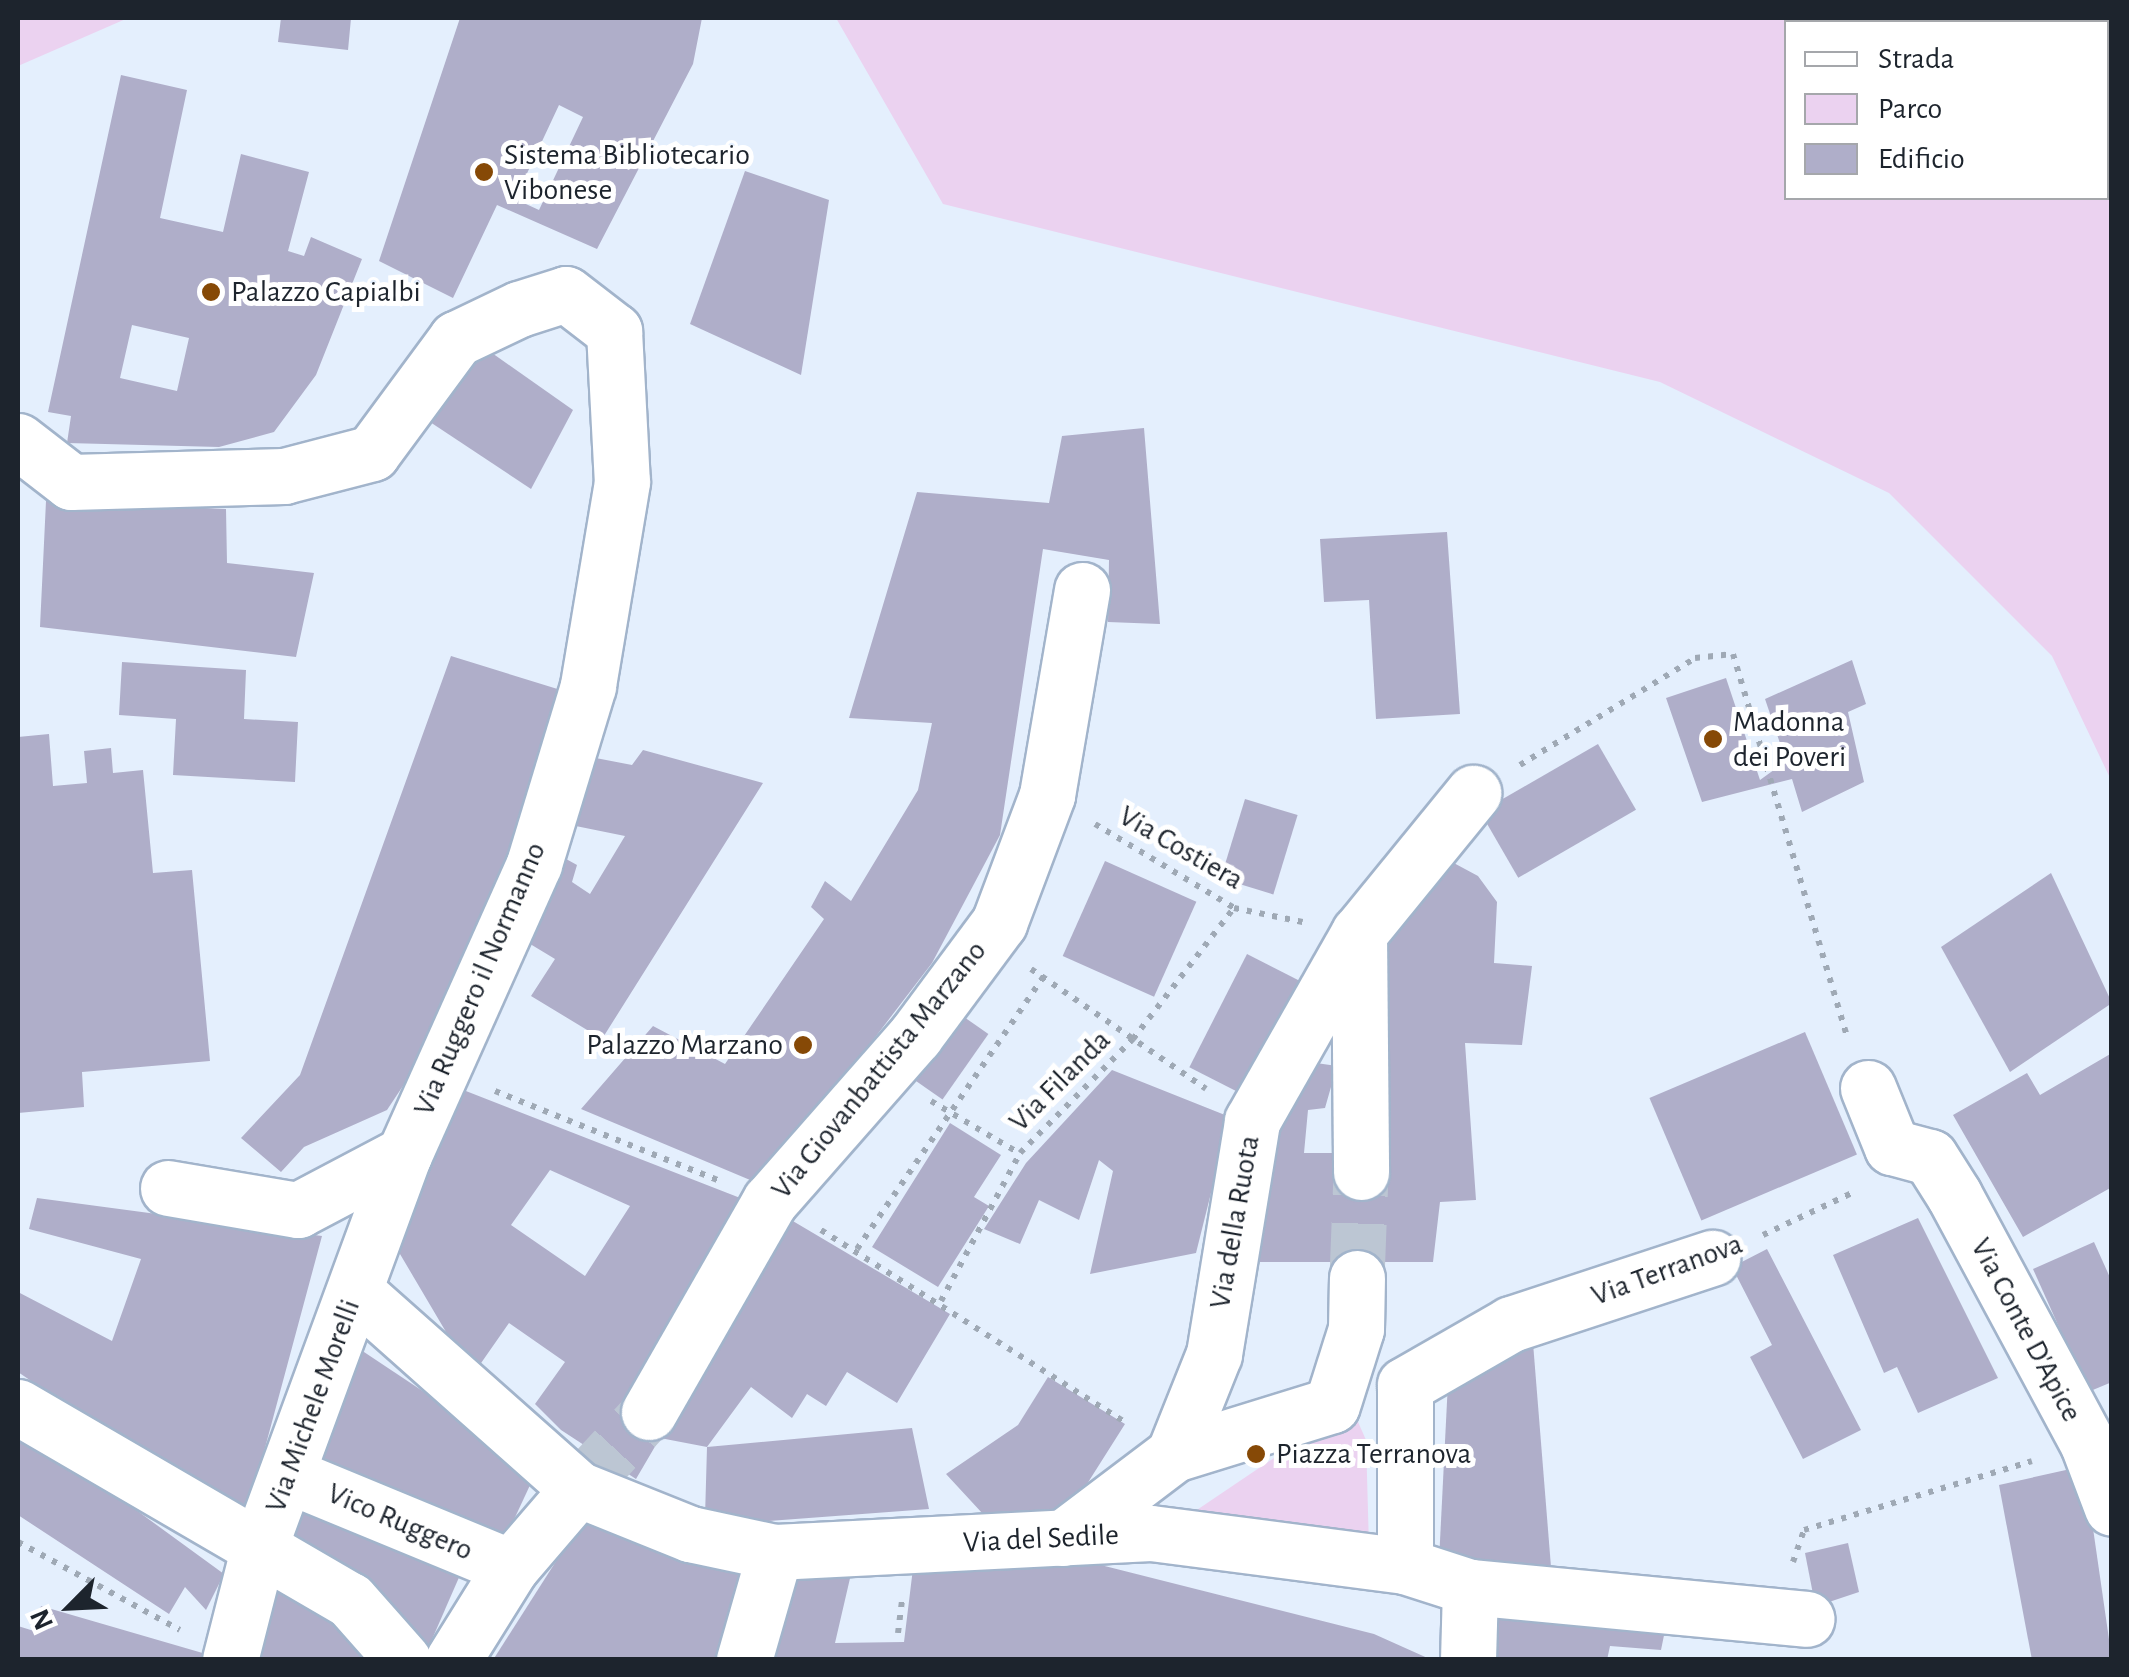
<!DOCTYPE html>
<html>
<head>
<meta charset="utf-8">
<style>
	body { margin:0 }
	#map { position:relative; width:2129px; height:1677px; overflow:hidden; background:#e4effd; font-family:"Alegreya Sans",sans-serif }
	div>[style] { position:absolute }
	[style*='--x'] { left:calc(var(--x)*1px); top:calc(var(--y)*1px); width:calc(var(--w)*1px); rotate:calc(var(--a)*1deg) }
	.green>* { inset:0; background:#ebd2f0 }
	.building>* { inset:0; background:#afaec9; transform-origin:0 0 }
	.minor-tunnel>* { height:55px; margin-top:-27.5px; transform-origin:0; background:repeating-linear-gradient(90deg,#bcc6d3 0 55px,transparent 0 83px) }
	.path>* { height:6px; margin-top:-3px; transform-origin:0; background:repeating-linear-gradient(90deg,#9fa9b5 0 5px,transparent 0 13px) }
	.roads { filter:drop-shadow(2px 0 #a2b4cb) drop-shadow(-2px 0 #a2b4cb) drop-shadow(0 2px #a2b4cb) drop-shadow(0 -2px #a2b4cb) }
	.minor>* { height:55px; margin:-27.5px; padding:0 27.5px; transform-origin:27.5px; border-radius:27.5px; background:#fff }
	.dots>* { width:28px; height:28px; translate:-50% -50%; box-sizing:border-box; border:5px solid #fff; border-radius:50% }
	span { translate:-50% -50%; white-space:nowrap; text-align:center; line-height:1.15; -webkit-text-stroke:10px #fff; paint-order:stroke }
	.poi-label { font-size:30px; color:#1d242d }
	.left { translate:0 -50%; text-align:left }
	.right { translate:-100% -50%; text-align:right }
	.street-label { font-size:30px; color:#1d242d }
	.frame { position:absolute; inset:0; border:20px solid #1d242d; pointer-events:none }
	.legend { position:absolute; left:1784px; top:20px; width:325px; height:180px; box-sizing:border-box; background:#fff; border:2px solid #a5a7ab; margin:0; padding:12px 18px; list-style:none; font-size:30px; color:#1d242d }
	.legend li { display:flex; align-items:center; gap:20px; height:50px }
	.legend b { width:50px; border:2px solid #a5a7ab }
	.north { position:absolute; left:20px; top:1557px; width:100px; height:100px; -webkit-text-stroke:8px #fff; paint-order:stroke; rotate:246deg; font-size:28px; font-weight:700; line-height:40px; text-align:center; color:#1d242d }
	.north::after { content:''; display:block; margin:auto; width:35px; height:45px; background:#1d242d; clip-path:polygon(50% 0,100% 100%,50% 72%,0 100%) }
</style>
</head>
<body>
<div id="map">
	<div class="green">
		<i style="clip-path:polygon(18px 18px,128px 18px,18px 66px)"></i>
		<i style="clip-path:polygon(evenodd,836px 18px,2111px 18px,2111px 780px,2052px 656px,1889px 493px,1660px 382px,943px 204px,836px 18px,1786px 22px,2106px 22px,2106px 198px,1786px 198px,1786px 22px)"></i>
		<i style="clip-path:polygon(1351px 1406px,1366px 1440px,1369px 1547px,1182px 1520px)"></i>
	</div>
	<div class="building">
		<i style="clip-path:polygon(281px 18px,351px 18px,348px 50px,278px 42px)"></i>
		<i style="clip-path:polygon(evenodd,460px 18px,702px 18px,693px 64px,597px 249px,497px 205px,453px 298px,379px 261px,460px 18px,559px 105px,583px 117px,539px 210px,515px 199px,559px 105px)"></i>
		<i style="clip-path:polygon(evenodd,121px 75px,187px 90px,160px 218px,223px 232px,241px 154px,309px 172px,288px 251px,304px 256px,311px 237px,362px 259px,316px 375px,274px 432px,219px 447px,67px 443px,71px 416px,48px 412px,121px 75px,132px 325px,189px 338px,177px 391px,120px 378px,132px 325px)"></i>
		<i style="clip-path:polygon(745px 171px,829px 200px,801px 375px,690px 324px)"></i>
		<i style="clip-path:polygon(492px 353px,573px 410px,531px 489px,421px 416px,443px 374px)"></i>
		<i style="clip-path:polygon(1144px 428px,1160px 624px,1108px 622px,1109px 560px,1043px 549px,1000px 835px,932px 963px,762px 1185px,581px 1109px,653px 1026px,725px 1064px,824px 919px,811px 907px,825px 881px,851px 901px,918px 790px,932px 723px,849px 718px,917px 492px,1049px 503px,1062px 436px)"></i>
		<i style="clip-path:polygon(46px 501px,226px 509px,227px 563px,314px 573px,296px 657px,40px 627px)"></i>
		<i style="clip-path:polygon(1447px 532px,1460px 714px,1376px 719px,1369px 600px,1324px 602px,1320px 539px)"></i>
		<i style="clip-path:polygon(451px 656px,564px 691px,458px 1003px,387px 1110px,304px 1147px,281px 1172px,241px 1138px,300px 1075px)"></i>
		<i style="clip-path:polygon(1852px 660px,1866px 704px,1848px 712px,1864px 782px,1802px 812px,1792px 779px,1702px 802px,1666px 698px,1726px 678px,1760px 780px,1786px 761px,1765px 699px)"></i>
		<i style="clip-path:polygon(122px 662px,246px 670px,244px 719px,298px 722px,295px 782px,173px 775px,176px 719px,119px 715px)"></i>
		<i style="clip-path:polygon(49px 734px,53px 786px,87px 783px,84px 751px,111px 748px,113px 773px,143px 770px,153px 873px,192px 870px,210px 1061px,82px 1072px,84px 1107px,18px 1113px,18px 737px)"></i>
		<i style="left:1598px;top:744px;width:76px;height:136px;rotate:60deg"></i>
		<i style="clip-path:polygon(643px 750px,763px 783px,602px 1039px,531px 996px,555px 959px,512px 933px,548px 849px,577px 865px,572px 882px,590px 894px,625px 836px,556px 822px,575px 754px,632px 765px)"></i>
		<i style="left:1245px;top:799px;width:55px;height:83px;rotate:17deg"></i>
		<i style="clip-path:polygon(1437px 854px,1478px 876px,1497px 902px,1494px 963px,1532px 966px,1522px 1045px,1465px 1043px,1476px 1200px,1440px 1202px,1433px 1262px,1233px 1262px,1295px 1060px,1337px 1066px,1325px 1108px,1308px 1110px,1304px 1153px,1337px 1153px,1385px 918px)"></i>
		<i style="left:1105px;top:861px;width:100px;height:104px;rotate:24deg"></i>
		<i style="clip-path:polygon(2051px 873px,2112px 1003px,2010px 1072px,1941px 947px)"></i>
		<i style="left:1247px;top:954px;width:65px;height:127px;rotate:27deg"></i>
		<i style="left:954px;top:1010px;width:42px;height:80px;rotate:35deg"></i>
		<i style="left:1805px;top:1032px;width:133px;height:169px;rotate:67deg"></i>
		<i style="clip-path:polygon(2112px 1053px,2112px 1187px,2023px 1237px,1953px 1115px,2027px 1073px,2040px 1095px)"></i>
		<i style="clip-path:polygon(1112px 1070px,1230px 1117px,1196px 1253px,1090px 1274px,1113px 1171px,1099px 1160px,1079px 1220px,1039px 1200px,1020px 1244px,984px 1229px,1026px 1163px)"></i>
		<i style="clip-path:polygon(evenodd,448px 1084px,781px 1214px,950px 1314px,897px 1403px,847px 1372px,826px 1406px,807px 1394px,792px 1418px,751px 1387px,707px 1447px,912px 1428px,929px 1509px,729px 1524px,705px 1517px,707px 1447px,660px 1438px,636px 1479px,561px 1430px,535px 1404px,565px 1362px,509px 1323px,472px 1376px,387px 1232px,448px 1084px,550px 1170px,630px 1206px,585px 1276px,511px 1225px,550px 1170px)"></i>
		<i style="clip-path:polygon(950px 1123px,1001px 1155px,974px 1197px,989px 1206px,938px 1287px,872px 1247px)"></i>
		<i style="clip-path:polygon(37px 1198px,322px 1236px,244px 1526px,18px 1372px,18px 1292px,112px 1341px,141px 1259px,29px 1229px)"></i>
		<i style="clip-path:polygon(1918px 1218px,1998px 1378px,1918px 1413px,1897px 1367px,1884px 1373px,1833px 1255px)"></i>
		<i style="clip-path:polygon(2094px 1242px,2112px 1282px,2112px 1382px,2088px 1392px,2033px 1269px)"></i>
		<i style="clip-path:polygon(1767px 1249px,1861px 1430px,1803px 1459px,1750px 1357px,1772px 1345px,1732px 1267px)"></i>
		<i style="clip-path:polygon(1533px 1343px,1551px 1567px,1439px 1561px,1449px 1362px)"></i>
		<i style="clip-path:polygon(355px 1346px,538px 1468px,504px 1541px,307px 1468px)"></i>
		<i style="clip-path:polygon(1048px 1377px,1125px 1424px,1087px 1484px,1044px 1516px,995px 1527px,946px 1474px,1018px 1425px)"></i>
		<i style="clip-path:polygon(18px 1424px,224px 1574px,206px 1610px,185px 1587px,169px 1614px,18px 1515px)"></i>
		<i style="clip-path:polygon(2084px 1466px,2112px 1660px,2032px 1660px,1999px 1485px)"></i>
		<i style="clip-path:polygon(298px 1507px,467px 1559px,423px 1660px,282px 1536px)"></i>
		<i style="clip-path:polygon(583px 1519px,749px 1570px,722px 1660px,493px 1660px)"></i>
		<i style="clip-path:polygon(1848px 1543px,1859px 1592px,1829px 1602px,1813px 1594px,1805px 1553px)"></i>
		<i style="clip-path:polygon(1069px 1557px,1374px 1634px,1432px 1660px,767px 1660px,794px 1576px,851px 1574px,835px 1643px,904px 1642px,914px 1560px)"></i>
		<i style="clip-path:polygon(275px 1578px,363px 1632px,379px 1660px,248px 1660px)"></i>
		<i style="clip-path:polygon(1500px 1601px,1670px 1606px,1661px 1650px,1610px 1646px,1607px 1660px,1487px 1660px)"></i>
		<i style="clip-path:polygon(41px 1606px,206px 1654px,204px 1660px,18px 1660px,18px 1626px,34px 1631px)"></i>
	</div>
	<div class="minor-tunnel">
		<i style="--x:1357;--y:1278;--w:106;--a:-87.8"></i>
		<i style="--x:578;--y:1489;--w:105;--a:-47.3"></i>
	</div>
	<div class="path">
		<i style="--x:1520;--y:765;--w:205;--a:-31.4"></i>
		<i style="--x:1695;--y:658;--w:38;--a:-6"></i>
		<i style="--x:1733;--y:654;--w:399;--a:73.4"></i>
		<i style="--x:1095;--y:824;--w:162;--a:31.1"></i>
		<i style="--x:1234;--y:908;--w:70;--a:11.5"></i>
		<i style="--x:1031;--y:969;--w:212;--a:34.4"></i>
		<i style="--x:495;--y:1091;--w:242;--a:21.8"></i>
		<i style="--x:931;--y:1101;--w:102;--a:30.6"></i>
		<i style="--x:821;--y:1230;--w:357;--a:32.3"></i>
		<i style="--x:1763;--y:1235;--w:103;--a:-25.3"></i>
		<i style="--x:857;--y:1249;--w:331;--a:-55.6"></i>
		<i style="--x:941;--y:1301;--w:168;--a:-61.9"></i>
		<i style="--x:1020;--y:1153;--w:161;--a:-45.3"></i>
		<i style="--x:1133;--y:1039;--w:165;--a:-52.4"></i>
		<i style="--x:18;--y:1542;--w:184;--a:28.5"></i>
		<i style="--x:1793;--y:1562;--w:34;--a:-71"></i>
		<i style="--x:1804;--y:1530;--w:238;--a:-16.8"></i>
		<i style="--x:898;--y:1633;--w:33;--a:-83"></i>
	</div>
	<div class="roads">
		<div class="minor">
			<i style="--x:18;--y:441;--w:67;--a:37.7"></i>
			<i style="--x:71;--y:482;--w:213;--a:-1.6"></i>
			<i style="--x:284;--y:476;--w:91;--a:-14.6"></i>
			<i style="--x:372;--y:453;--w:142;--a:-53.6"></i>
			<i style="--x:456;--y:339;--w:70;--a:-25.5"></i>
			<i style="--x:519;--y:309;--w:49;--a:-17.7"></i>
			<i style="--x:566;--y:294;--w:61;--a:37.6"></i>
			<i style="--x:614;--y:331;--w:151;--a:87"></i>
			<i style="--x:622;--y:482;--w:207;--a:99.5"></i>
			<i style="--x:588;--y:686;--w:186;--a:106.9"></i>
			<i style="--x:534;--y:864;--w:318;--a:114.1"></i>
			<i style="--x:404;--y:1154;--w:426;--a:110.2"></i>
			<i style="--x:257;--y:1554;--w:109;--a:104.3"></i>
			<i style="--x:1359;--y:933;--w:239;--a:89.5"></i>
			<i style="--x:1868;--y:1088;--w:64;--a:67.9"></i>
			<i style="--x:1892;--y:1147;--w:39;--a:15"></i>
			<i style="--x:1930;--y:1157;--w:45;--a:57.7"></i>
			<i style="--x:1954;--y:1195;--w:283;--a:61.7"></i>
			<i style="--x:2088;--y:1444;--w:68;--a:69.4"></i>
			<i style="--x:168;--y:1188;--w:132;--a:9.6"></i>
			<i style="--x:298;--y:1210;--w:120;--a:-27.8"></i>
			<i style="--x:356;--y:1292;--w:297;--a:41.6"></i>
			<i style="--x:578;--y:1489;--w:121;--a:21.9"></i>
			<i style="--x:690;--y:1534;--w:87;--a:12"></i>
			<i style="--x:775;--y:1552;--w:376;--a:-2.9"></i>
			<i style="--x:1151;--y:1533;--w:256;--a:7.4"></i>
			<i style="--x:1405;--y:1566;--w:68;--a:17.9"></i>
			<i style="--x:1470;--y:1587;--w:338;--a:5.4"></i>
			<i style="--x:18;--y:1407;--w:384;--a:30.2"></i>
			<i style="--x:350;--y:1600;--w:80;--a:48.5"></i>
			<i style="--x:649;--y:1412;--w:243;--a:-60.2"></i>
			<i style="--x:770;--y:1201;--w:220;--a:-48.7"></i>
			<i style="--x:915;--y:1036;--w:141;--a:-53.4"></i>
			<i style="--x:999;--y:923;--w:137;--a:-69.4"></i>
			<i style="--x:1047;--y:795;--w:208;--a:-80.3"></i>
			<i style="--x:1174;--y:1454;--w:165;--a:-17.2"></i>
			<i style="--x:1332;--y:1405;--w:80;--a:-72.5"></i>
			<i style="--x:1356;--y:1329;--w:51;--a:-88.9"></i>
			<i style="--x:290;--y:1476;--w:239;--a:22.4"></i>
			<i style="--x:1063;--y:1538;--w:139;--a:-37.1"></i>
			<i style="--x:1174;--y:1454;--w:108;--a:-68.2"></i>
			<i style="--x:1214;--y:1354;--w:236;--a:-80.7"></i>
			<i style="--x:1252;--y:1121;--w:216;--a:-60.4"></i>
			<i style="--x:1359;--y:933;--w:181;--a:-50.8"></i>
			<i style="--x:1405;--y:1566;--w:181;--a:-90"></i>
			<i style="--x:1405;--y:1385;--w:122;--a:-29.9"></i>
			<i style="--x:1511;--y:1324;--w:212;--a:-18.2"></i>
			<i style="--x:453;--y:1660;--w:110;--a:-58.1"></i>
			<i style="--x:511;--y:1567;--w:103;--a:-49.3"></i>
			<i style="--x:744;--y:1660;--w:112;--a:-74"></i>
			<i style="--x:1468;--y:1660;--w:73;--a:-88.4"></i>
		</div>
	</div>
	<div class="dots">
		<i style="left:484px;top:172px;background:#864906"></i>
		<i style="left:211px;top:292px;background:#864906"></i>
		<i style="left:1713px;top:739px;background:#864906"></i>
		<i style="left:803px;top:1045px;background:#864906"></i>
		<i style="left:1256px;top:1454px;background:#864906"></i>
	</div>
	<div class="poi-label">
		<span class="left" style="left:504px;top:172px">Sistema Bibliotecario<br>Vibonese</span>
		<span class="left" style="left:231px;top:292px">Palazzo Capialbi</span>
		<span class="left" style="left:1733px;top:739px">Madonna<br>dei Poveri</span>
		<span class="right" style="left:783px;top:1045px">Palazzo Marzano</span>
		<span class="left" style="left:1276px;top:1454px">Piazza Terranova</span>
	</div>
	<div class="street-label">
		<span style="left:1181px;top:848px;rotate:30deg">Via Costiera</span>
		<span style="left:480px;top:979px;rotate:-67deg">Via Ruggero il Normanno</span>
		<span style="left:879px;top:1070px;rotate:-51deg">Via Giovanbattista Marzano</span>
		<span style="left:1060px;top:1081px;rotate:-45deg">Via Filanda</span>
		<span style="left:1235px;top:1222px;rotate:-80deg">Via della Ruota</span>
		<span style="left:1667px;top:1270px;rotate:-20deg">Via Terranova</span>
		<span style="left:2026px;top:1330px;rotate:62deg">Via Conte D'Apice</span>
		<span style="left:313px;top:1406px;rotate:-70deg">Via Michele Morelli</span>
		<span style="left:400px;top:1522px;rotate:23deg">Vico Ruggero</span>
		<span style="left:1041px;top:1539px;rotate:-3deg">Via del Sedile</span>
	</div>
	<div class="frame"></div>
	<ul class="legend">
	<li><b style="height:12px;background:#fff"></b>Strada</li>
	<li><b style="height:28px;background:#ebd2f0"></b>Parco</li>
	<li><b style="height:28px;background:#afaec9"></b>Edificio</li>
	</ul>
	<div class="north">N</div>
</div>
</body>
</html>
